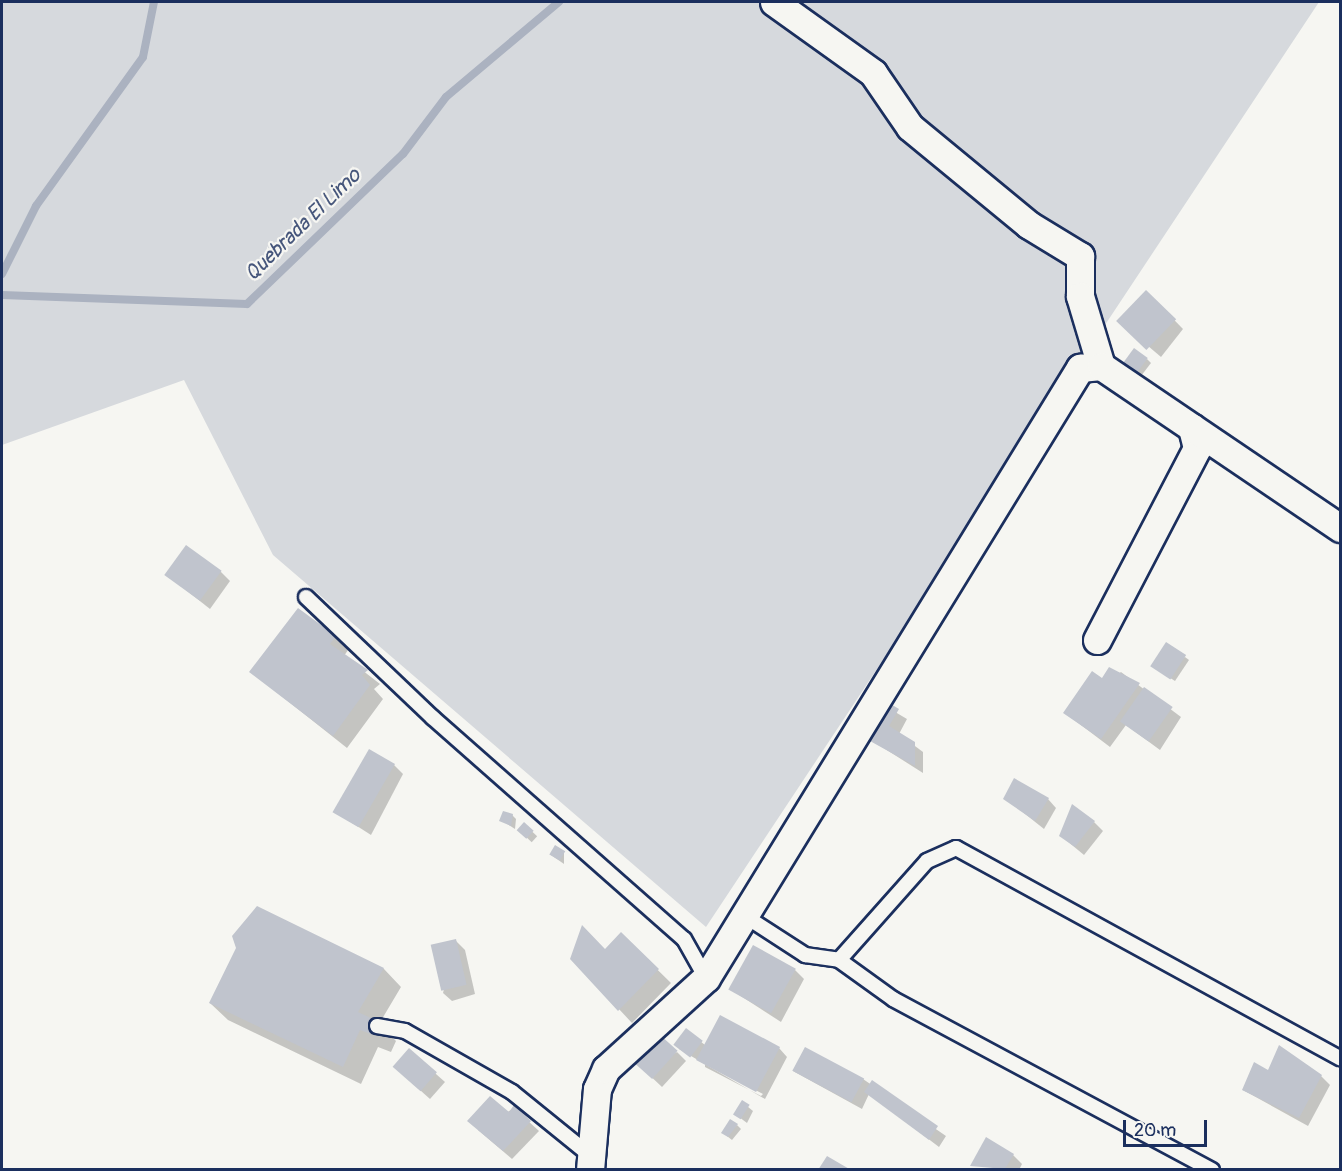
<!DOCTYPE html>
<html>
<head>
<meta charset="utf-8">
<style>
	body { margin:0 }
	#map { position:relative; width:1342px; height:1171px; overflow:hidden; background:#f6f6f2; font-family:Pangolin,sans-serif }
	div>[style] { position:absolute }
	[style*='--x'] { left:calc(var(--x)*1px); top:calc(var(--y)*1px); width:calc(var(--w)*1px); rotate:calc(var(--a)*1deg) }
	.green>* { inset:0; background:#d6d9dd }
	.shadow>* { inset:0; background:#0003; transform-origin:0 0 }
	.stream>* { height:8px; margin:-4px; padding:0 4px; transform-origin:4px; border-radius:4px; background:#abb2c0 }
	.building>* { inset:0; background:#c0c4cd; transform-origin:0 0 }
	.roads { filter:drop-shadow(2px 0 #1b2f5e) drop-shadow(-2px 0 #1b2f5e) drop-shadow(0 2px #1b2f5e) drop-shadow(0 -2px #1b2f5e) }
	.lane>* { height:14px; margin:-7px; padding:0 7px; transform-origin:7px; border-radius:7px; background:#f6f6f2 }
	.street>* { height:27px; margin:-13.5px; padding:0 13.5px; transform-origin:13.5px; border-radius:13.5px; background:#f6f6f2 }
	span { translate:-50% -50%; white-space:nowrap; text-align:center; line-height:1.15; -webkit-text-stroke:4.5px #f6f6f2; paint-order:stroke }
	.water-label { font-size:21px; color:#46567b; font-style:italic }
	.frame { position:absolute; inset:0; border:3px solid #1b2f5e; pointer-events:none }
	.scale { position:absolute; left:1123px; top:1120px; width:84px; height:27px; box-sizing:border-box; border:3px solid #1b2f5e; border-top:0; padding-left:8px; font-size:18px; line-height:21px; white-space:nowrap; color:#1b2f5e; -webkit-text-stroke:4px #f6f6f2; paint-order:stroke }
</style>
</head>
<body>
<div id="map">
	<div class="green">
		<i style="clip-path:polygon(2px 2px,1319px 2px,706px 927px,273px 555px,184px 380px,2px 445px)"></i>
	</div>
	<div class="shadow">
		<i style="clip-path:polygon(1147px 292px,1183px 329px,1161px 357px,1121px 323px)"></i>
		<i style="clip-path:polygon(1147px 359px,1151px 363px,1141px 376px,1129px 367px)"></i>
		<i style="clip-path:polygon(221px 572px,230px 581px,210px 609px,167px 575px)"></i>
		<i style="clip-path:polygon(335px 637px,348px 650px,344px 656px,380px 684px,374px 689px,383px 699px,347px 748px,250px 671px)"></i>
		<i style="clip-path:polygon(1185px 657px,1189px 660px,1175px 681px,1156px 669px)"></i>
		<i style="clip-path:polygon(1121px 672px,1181px 717px,1160px 750px,1126px 725px,1110px 747px,1065px 713px)"></i>
		<i style="clip-path:polygon(885px 706px,907px 719px,899px 734px,923px 752px,923px 773px,871px 740px)"></i>
		<i style="clip-path:polygon(394px 765px,403px 774px,371px 835px,335px 812px)"></i>
		<i style="clip-path:polygon(1005px 798px,1048px 799px,1056px 808px,1044px 829px)"></i>
		<i style="clip-path:polygon(512px 815px,516px 819px,515px 829px,501px 820px)"></i>
		<i style="clip-path:polygon(1094px 822px,1103px 831px,1084px 855px,1061px 836px)"></i>
		<i style="left:524px;top:824px;width:18px;height:8px;rotate:43deg"></i>
		<i style="clip-path:polygon(564px 852px,564px 864px,551px 855px)"></i>
		<i style="clip-path:polygon(257px 908px,384px 969px,401px 987px,379px 1024px,396px 1041px,391px 1052px,378px 1047px,361px 1084px,228px 1020px,210px 1003px)"></i>
		<i style="clip-path:polygon(621px 934px,671px 983px,632px 1023px,572px 959px,605px 951px)"></i>
		<i style="clip-path:polygon(456px 941px,465px 950px,475px 994px,452px 1001px,443px 993px)"></i>
		<i style="clip-path:polygon(795px 970px,804px 979px,781px 1022px,730px 989px)"></i>
		<i style="clip-path:polygon(evenodd,686px 1030px,705px 1045px,779px 1048px,787px 1057px,765px 1099px,679px 1049px,686px 1030px,705px 1064px,763px 1094px,761px 1096px,705px 1067px,705px 1064px)"></i>
		<i style="clip-path:polygon(409px 1050px,445px 1082px,430px 1099px,402px 1074px)"></i>
		<i style="clip-path:polygon(677px 1052px,686px 1061px,662px 1087px,645px 1071px)"></i>
		<i style="clip-path:polygon(793px 1071px,863px 1079px,946px 1136px,939px 1147px,869px 1094px,862px 1109px)"></i>
		<i style="clip-path:polygon(1268px 1072px,1321px 1076px,1330px 1085px,1308px 1126px,1243px 1090px)"></i>
		<i style="clip-path:polygon(742px 1102px,753px 1111px,747px 1123px,735px 1114px)"></i>
		<i style="clip-path:polygon(514px 1108px,539px 1131px,512px 1159px,478px 1130px)"></i>
		<i style="clip-path:polygon(737px 1125px,741px 1129px,732px 1140px,723px 1133px)"></i>
		<i style="clip-path:polygon(1013px 1155px,1022px 1164px,1019px 1170px,972px 1165px)"></i>
	</div>
	<div class="stream">
		<i style="--x:2;--y:274;--w:76;--a:-63.4"></i>
		<i style="--x:36;--y:206;--w:183;--a:-54.3"></i>
		<i style="--x:143;--y:57;--w:56;--a:-78.7"></i>
		<i style="--x:2;--y:295;--w:245;--a:2.1"></i>
		<i style="--x:247;--y:304;--w:216;--a:-43.9"></i>
		<i style="--x:403;--y:154;--w:71;--a:-53"></i>
		<i style="--x:446;--y:97;--w:148;--a:-40.1"></i>
	</div>
	<div class="building">
		<i style="left:1146px;top:290px;width:42px;height:43px;rotate:44deg"></i>
		<i style="left:1134px;top:348px;width:17px;height:19px;rotate:36deg"></i>
		<i style="left:186px;top:545px;width:44px;height:37px;rotate:36deg"></i>
		<i style="clip-path:polygon(298px 608px,336px 636px,330px 644px,368px 670px,362px 675px,370px 685px,333px 736px,249px 672px)"></i>
		<i style="left:1166px;top:642px;width:24px;height:29px;rotate:33deg"></i>
		<i style="clip-path:polygon(1109px 667px,1140px 683px,1101px 739px,1063px 713px,1092px 671px,1102px 678px)"></i>
		<i style="left:1144px;top:687px;width:35px;height:42px;rotate:35deg"></i>
		<i style="clip-path:polygon(889px 703px,899px 709px,889px 726px,915px 742px,915px 766px,870px 741px,874px 731px,870px 728px)"></i>
		<i style="left:369px;top:749px;width:30px;height:73px;rotate:30deg"></i>
		<i style="clip-path:polygon(1014px 778px,1049px 798px,1035px 821px,1003px 799px)"></i>
		<i style="clip-path:polygon(1072px 804px,1095px 821px,1075px 847px,1059px 836px)"></i>
		<i style="clip-path:polygon(503px 811px,513px 814px,511px 826px,499px 821px)"></i>
		<i style="left:524px;top:822px;width:13px;height:11px;rotate:42deg"></i>
		<i style="left:555px;top:845px;width:12px;height:11px;rotate:31deg"></i>
		<i style="clip-path:polygon(257px 906px,384px 968px,358px 1012px,379px 1022px,374px 1035px,360px 1030px,343px 1067px,209px 1003px,236px 948px,232px 936px)"></i>
		<i style="clip-path:polygon(582px 925px,605px 949px,621px 932px,659px 969px,618px 1011px,570px 959px)"></i>
		<i style="left:456px;top:939px;width:47px;height:26px;rotate:77deg"></i>
		<i style="left:753px;top:945px;width:49px;height:51px;rotate:29deg"></i>
		<i style="left:720px;top:1015px;width:68px;height:51px;rotate:28deg"></i>
		<i style="left:686px;top:1028px;width:21px;height:21px;rotate:37deg"></i>
		<i style="left:659px;top:1034px;width:25px;height:38px;rotate:42deg"></i>
		<i style="clip-path:polygon(1279px 1045px,1322px 1075px,1299px 1118px,1242px 1090px,1254px 1062px,1268px 1070px)"></i>
		<i style="left:805px;top:1047px;width:67px;height:27px;rotate:28deg"></i>
		<i style="left:409px;top:1048px;width:37px;height:25px;rotate:41deg"></i>
		<i style="clip-path:polygon(872px 1080px,938px 1126px,929px 1140px,864px 1092px)"></i>
		<i style="clip-path:polygon(490px 1096px,509px 1112px,514px 1105px,531px 1121px,503px 1151px,467px 1121px)"></i>
		<i style="left:742px;top:1100px;width:9px;height:17px;rotate:32deg"></i>
		<i style="clip-path:polygon(730px 1119px,738px 1124px,728px 1137px,721px 1133px)"></i>
		<i style="clip-path:polygon(986px 1137px,1014px 1154px,1005px 1169px,970px 1166px)"></i>
		<i style="clip-path:polygon(827px 1156px,851px 1170px,818px 1170px)"></i>
	</div>
	<div class="roads">
		<div class="lane">
			<i style="--x:306;--y:597;--w:175;--a:43.6"></i>
			<i style="--x:433;--y:718;--w:334;--a:41.4"></i>
			<i style="--x:684;--y:939;--w:45;--a:60.6"></i>
			<i style="--x:745;--y:916;--w:72;--a:33"></i>
			<i style="--x:805;--y:955;--w:34;--a:8"></i>
			<i style="--x:839;--y:960;--w:132;--a:-48.4"></i>
			<i style="--x:927;--y:861;--w:32;--a:-24"></i>
			<i style="--x:956;--y:848;--w:438;--a:28.7"></i>
			<i style="--x:839;--y:960;--w:67;--a:35.8"></i>
			<i style="--x:893;--y:999;--w:362;--a:28.2"></i>
			<i style="--x:377;--y:1026;--w:28;--a:10"></i>
			<i style="--x:405;--y:1031;--w:123;--a:29.7"></i>
			<i style="--x:512;--y:1092;--w:102;--a:39"></i>
		</div>
		<div class="street">
			<i style="--x:774;--y:2;--w:122;--a:35.6"></i>
			<i style="--x:873;--y:73;--w:65;--a:55.6"></i>
			<i style="--x:910;--y:127;--w:154;--a:39.5"></i>
			<i style="--x:1029;--y:225;--w:60;--a:31.3"></i>
			<i style="--x:1080;--y:256;--w:40;--a:90"></i>
			<i style="--x:1080;--y:296;--w:73;--a:73.3"></i>
			<i style="--x:1097;--y:640;--w:216;--a:-62.5"></i>
			<i style="--x:1197;--y:448;--w:21;--a:-104"></i>
			<i style="--x:590;--y:1170;--w:81;--a:-85.1"></i>
			<i style="--x:597;--y:1089;--w:22;--a:-66"></i>
			<i style="--x:606;--y:1069;--w:135;--a:-42.3"></i>
			<i style="--x:706;--y:978;--w:716;--a:-58.49"></i>
			<i style="--x:1080;--y:368;--w:21;--a:-5"></i>
			<i style="--x:1101;--y:366;--w:289;--a:34.1"></i>
		</div>
	</div>
	<div class="water-label">
		<span style="left:303px;top:225px;rotate:-44deg">Quebrada El Limo</span>
	</div>
	<div class="frame"></div>
	<div class="scale">20 m</div>
</div>
</body>
</html>
